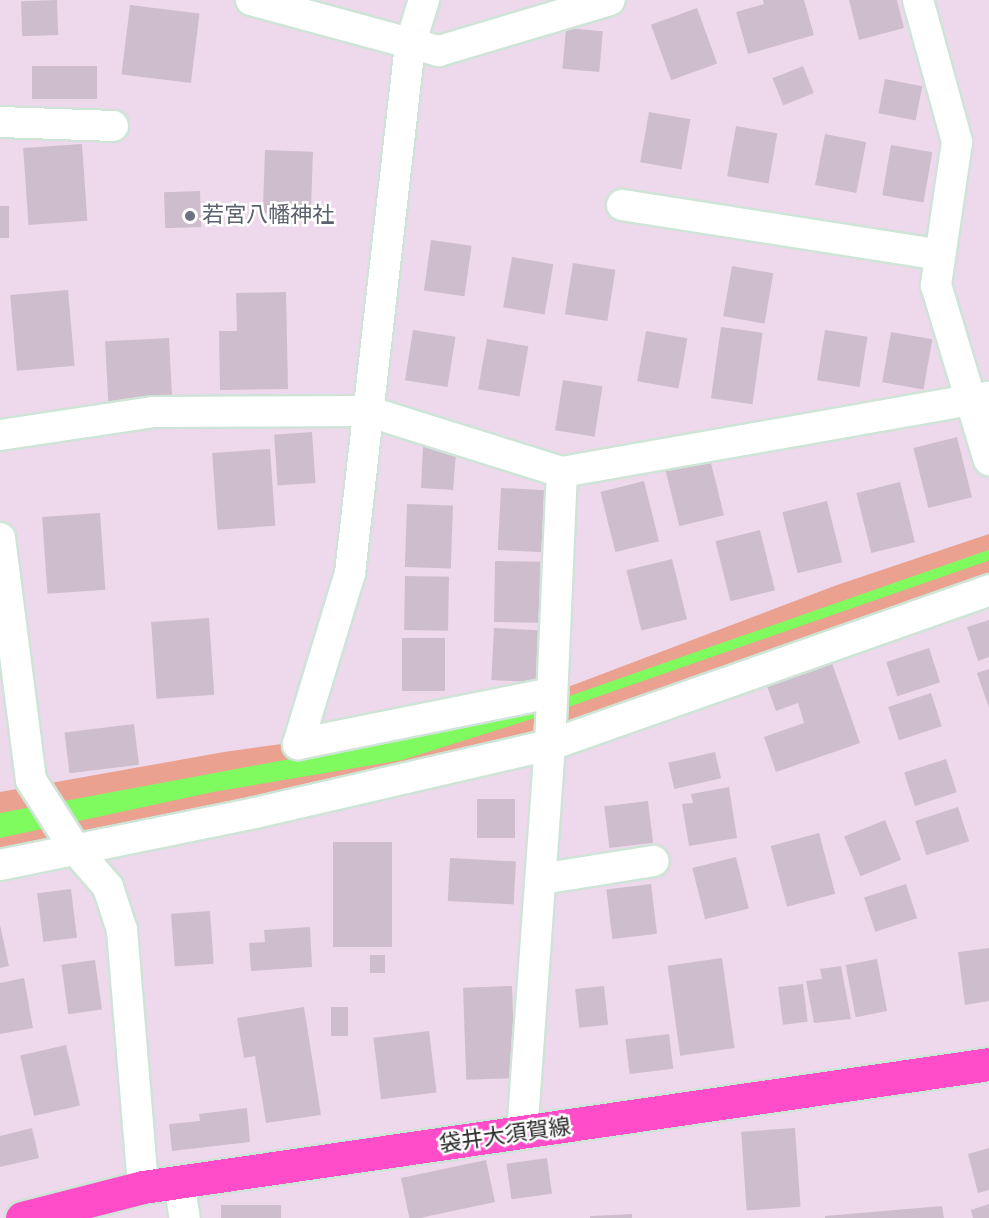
<!DOCTYPE html>
<html>
<head>
<meta charset="utf-8">
<style>
	body { margin:0 }
	#map { position:relative; width:989px; height:1218px; overflow:hidden; background:#edd9eb; font-family:Karla,"Noto Sans JP",sans-serif }
	div>[style] { position:absolute }
	[style*='--x'] { left:calc(var(--x)*1px); top:calc(var(--y)*1px); width:calc(var(--w)*1px); rotate:calc(var(--a)*1deg) }
	.green>* { inset:0; background:#eaa18f }
	.water>* { inset:0; background:#7ffb60 }
	.stream>* { height:10px; margin:-5px; padding:0 5px; transform-origin:5px; border-radius:5px; background:#7ffb60 }
	.building>* { inset:0; background:#cebecd; transform-origin:0 0 }
	.roads { filter:drop-shadow(2px 0 #cee4d6) drop-shadow(-2px 0 #cee4d6) drop-shadow(0 2px #cee4d6) drop-shadow(0 -2px #cee4d6) }
	.street>* { height:30px; margin:-15px; padding:0 15px; transform-origin:15px; border-radius:15px; background:#fff }
	.primary>* { height:33px; margin:-16.5px; padding:0 16.5px; transform-origin:16.5px; border-radius:16.5px; background:#ff4cc9 }
	.dots>* { width:16px; height:16px; translate:-50% -50%; box-sizing:border-box; border:3px solid #fff; border-radius:50% }
	span { translate:-50% -50%; white-space:nowrap; text-align:center; line-height:1.15; -webkit-text-stroke:5px #fff; paint-order:stroke }
	.worship-label { font-size:22px; color:#5b616d }
	.left { translate:0 -50%; text-align:left }
	.street-label { font-size:22px; color:#292929 }
</style>
</head>
<body>
<div id="map">
	<div class="green">
		<i style="clip-path:polygon(989px 534px,989px 579px,571px 738px,0 859px,0 792px,224px 752px,332px 737px,552px 693px,837px 585px)"></i>
	</div>
	<div class="water">
		<i style="clip-path:polygon(551px 704px,551px 713px,402px 760px,213px 792px,0 838px,0 813px,381px 742px)"></i>
	</div>
	<div class="stream">
		<i style="--x:553;--y:707;--w:462;--a:-19.2"></i>
	</div>
	<div class="building">
		<i style="left:57px;top:0;width:35px;height:36px;rotate:88deg"></i>
		<i style="clip-path:polygon(763px 0,804px 0,814px 35px,748px 54px,736px 12px,764px 4px)"></i>
		<i style="clip-path:polygon(849px 0,897px 0,904px 28px,859px 40px)"></i>
		<i style="left:130px;top:5px;width:70px;height:70px;rotate:7deg"></i>
		<i style="left:697px;top:8px;width:59px;height:49px;rotate:70deg"></i>
		<i style="left:566px;top:28px;width:37px;height:41px;rotate:5deg"></i>
		<i style="left:97px;top:66px;width:33px;height:65px;rotate:90deg"></i>
		<i style="left:803px;top:66px;width:29px;height:33px;rotate:68deg"></i>
		<i style="left:885px;top:79px;width:38px;height:35px;rotate:11deg"></i>
		<i style="left:649px;top:112px;width:42px;height:51px;rotate:10deg"></i>
		<i style="left:736px;top:126px;width:42px;height:51px;rotate:10deg"></i>
		<i style="left:825px;top:134px;width:42px;height:52px;rotate:11deg"></i>
		<i style="left:82px;top:144px;width:77px;height:59px;rotate:86deg"></i>
		<i style="left:891px;top:145px;width:42px;height:51px;rotate:10deg"></i>
		<i style="left:265px;top:150px;width:48px;height:63px;rotate:2deg"></i>
		<i style="left:200px;top:191px;width:36px;height:36px;rotate:88deg"></i>
		<i style="left:0;top:206px;width:9px;height:32px"></i>
		<i style="left:431px;top:240px;width:41px;height:51px;rotate:8deg"></i>
		<i style="left:512px;top:257px;width:42px;height:51px;rotate:10deg"></i>
		<i style="left:573px;top:263px;width:43px;height:52px;rotate:9deg"></i>
		<i style="left:732px;top:266px;width:42px;height:51px;rotate:10deg"></i>
		<i style="left:68px;top:290px;width:76px;height:58px;rotate:85deg"></i>
		<i style="clip-path:polygon(286px 292px,288px 389px,220px 390px,219px 331px,237px 331px,236px 293px)"></i>
		<i style="left:721px;top:327px;width:42px;height:72px;rotate:8deg"></i>
		<i style="left:413px;top:330px;width:43px;height:51px;rotate:9deg"></i>
		<i style="left:825px;top:330px;width:43px;height:51px;rotate:9deg"></i>
		<i style="left:646px;top:331px;width:42px;height:51px;rotate:10deg"></i>
		<i style="left:891px;top:332px;width:42px;height:51px;rotate:10deg"></i>
		<i style="left:169px;top:338px;width:63px;height:64px;rotate:87deg"></i>
		<i style="left:487px;top:339px;width:42px;height:51px;rotate:10deg"></i>
		<i style="left:563px;top:380px;width:40px;height:51px;rotate:9deg"></i>
		<i style="left:312px;top:432px;width:51px;height:38px;rotate:86deg"></i>
		<i style="left:957px;top:437px;width:62px;height:45px;rotate:76deg"></i>
		<i style="clip-path:polygon(423px 446px,456px 453px,453px 490px,421px 488px)"></i>
		<i style="left:270px;top:449px;width:77px;height:58px;rotate:86deg"></i>
		<i style="left:709px;top:455px;width:62px;height:46px;rotate:76deg"></i>
		<i style="left:644px;top:481px;width:62px;height:45px;rotate:76deg"></i>
		<i style="left:900px;top:482px;width:62px;height:45px;rotate:76deg"></i>
		<i style="left:501px;top:488px;width:45px;height:62px;rotate:3deg"></i>
		<i style="left:827px;top:501px;width:63px;height:46px;rotate:76deg"></i>
		<i style="left:407px;top:504px;width:46px;height:63px;rotate:2deg"></i>
		<i style="left:100px;top:513px;width:77px;height:58px;rotate:86deg"></i>
		<i style="left:760px;top:530px;width:62px;height:46px;rotate:76deg"></i>
		<i style="left:672px;top:559px;width:62px;height:47px;rotate:76deg"></i>
		<i style="left:495px;top:561px;width:45px;height:61px;rotate:1deg"></i>
		<i style="left:405px;top:576px;width:44px;height:54px;rotate:1deg"></i>
		<i style="left:209px;top:618px;width:77px;height:58px;rotate:86deg"></i>
		<i style="clip-path:polygon(989px 620px,989px 657px,978px 661px,967px 627px)"></i>
		<i style="left:494px;top:628px;width:45px;height:52px;rotate:3deg"></i>
		<i style="left:402px;top:638px;width:43px;height:53px"></i>
		<i style="left:929px;top:648px;width:36px;height:45px;rotate:72deg"></i>
		<i style="clip-path:polygon(832px 663px,860px 743px,776px 772px,764px 737px,804px 723px,798px 703px,776px 711px,767px 686px)"></i>
		<i style="clip-path:polygon(989px 669px,989px 708px,977px 673px)"></i>
		<i style="left:931px;top:693px;width:35px;height:45px;rotate:72deg"></i>
		<i style="left:134px;top:724px;width:41px;height:70px;rotate:83deg"></i>
		<i style="left:715px;top:752px;width:27px;height:48px;rotate:77deg"></i>
		<i style="left:946px;top:759px;width:35px;height:44px;rotate:72deg"></i>
		<i style="clip-path:polygon(729px 787px,737px 838px,689px 846px,682px 804px,693px 803px,691px 794px)"></i>
		<i style="left:477px;top:799px;width:38px;height:39px"></i>
		<i style="left:648px;top:801px;width:42px;height:44px;rotate:83deg"></i>
		<i style="left:958px;top:807px;width:36px;height:45px;rotate:72deg"></i>
		<i style="left:885px;top:820px;width:43px;height:44px;rotate:68deg"></i>
		<i style="left:819px;top:833px;width:63px;height:50px;rotate:75deg"></i>
		<i style="left:392px;top:842px;width:105px;height:59px;rotate:90deg"></i>
		<i style="left:736px;top:857px;width:53px;height:45px;rotate:76deg"></i>
		<i style="left:450px;top:858px;width:66px;height:43px;rotate:3deg"></i>
		<i style="left:651px;top:884px;width:50px;height:45px;rotate:83deg"></i>
		<i style="left:906px;top:884px;width:36px;height:44px;rotate:72deg"></i>
		<i style="left:71px;top:889px;width:49px;height:34px;rotate:83deg"></i>
		<i style="left:210px;top:911px;width:53px;height:39px;rotate:86deg"></i>
		<i style="clip-path:polygon(0 925px,9px 966px,0 968px)"></i>
		<i style="clip-path:polygon(310px 927px,312px 967px,251px 971px,249px 943px,265px 942px,264px 930px)"></i>
		<i style="clip-path:polygon(989px 948px,989px 1001px,965px 1005px,958px 952px)"></i>
		<i style="left:370px;top:955px;width:15px;height:18px"></i>
		<i style="left:722px;top:958px;width:91px;height:55px;rotate:82deg"></i>
		<i style="left:877px;top:959px;width:53px;height:32px;rotate:79deg"></i>
		<i style="left:95px;top:960px;width:50px;height:34px;rotate:82deg"></i>
		<i style="clip-path:polygon(841px 966px,851px 1019px,814px 1023px,806px 981px,822px 979px,820px 969px)"></i>
		<i style="clip-path:polygon(24px 978px,33px 1028px,0 1034px,0 983px)"></i>
		<i style="left:803px;top:984px;width:38px;height:25px;rotate:83deg"></i>
		<i style="left:512px;top:986px;width:92px;height:49px;rotate:88deg"></i>
		<i style="left:604px;top:986px;width:39px;height:29px;rotate:84deg"></i>
		<i style="clip-path:polygon(304px 1007px,321px 1115px,266px 1123px,255px 1056px,244px 1058px,237px 1018px)"></i>
		<i style="left:331px;top:1007px;width:17px;height:29px"></i>
		<i style="left:429px;top:1031px;width:62px;height:56px;rotate:83deg"></i>
		<i style="left:669px;top:1034px;width:35px;height:44px;rotate:83deg"></i>
		<i style="left:66px;top:1045px;width:62px;height:47px;rotate:77deg"></i>
		<i style="clip-path:polygon(247px 1108px,250px 1142px,172px 1151px,169px 1124px,200px 1121px,199px 1114px)"></i>
		<i style="clip-path:polygon(32px 1128px,39px 1158px,0 1167px,0 1136px)"></i>
		<i style="left:795px;top:1128px;width:79px;height:54px;rotate:86deg"></i>
		<i style="clip-path:polygon(989px 1148px,989px 1190px,978px 1193px,968px 1154px)"></i>
		<i style="left:547px;top:1158px;width:36px;height:41px;rotate:82deg"></i>
		<i style="left:486px;top:1160px;width:43px;height:87px;rotate:78deg"></i>
		<i style="clip-path:polygon(989px 1204px,989px 1218px,973px 1218px,971px 1210px)"></i>
		<i style="left:281px;top:1205px;width:13px;height:60px;rotate:90deg"></i>
		<i style="clip-path:polygon(942px 1206px,944px 1218px,825px 1218px,825px 1216px)"></i>
		<i style="clip-path:polygon(632px 1214px,632px 1218px,590px 1218px,590px 1216px)"></i>
	</div>
	<div class="roads">
		<div class="street">
			<i style="--x:251;--y:0;--w:195;--a:15.2"></i>
			<i style="--x:439;--y:51;--w:178;--a:-16.6"></i>
			<i style="--x:424;--y:0;--w:47;--a:107.3"></i>
			<i style="--x:410;--y:45;--w:531;--a:96.48"></i>
			<i style="--x:350;--y:573;--w:179;--a:106.9"></i>
			<i style="--x:298;--y:744;--w:259;--a:-11.4"></i>
			<i style="--x:918;--y:0;--w:147;--a:74.6"></i>
			<i style="--x:957;--y:142;--w:145;--a:98.4"></i>
			<i style="--x:936;--y:285;--w:183;--a:73.2"></i>
			<i style="--x:0;--y:122;--w:113;--a:2"></i>
			<i style="--x:622;--y:205;--w:322;--a:8.9"></i>
			<i style="--x:0;--y:435;--w:156;--a:-8.5"></i>
			<i style="--x:154;--y:412;--w:213;--a:-0.3"></i>
			<i style="--x:367;--y:411;--w:204;--a:17.4"></i>
			<i style="--x:562;--y:472;--w:434;--a:-10"></i>
			<i style="--x:0;--y:538;--w:244;--a:82.7"></i>
			<i style="--x:31;--y:780;--w:82;--a:57.5"></i>
			<i style="--x:75;--y:849;--w:50;--a:49"></i>
			<i style="--x:108;--y:887;--w:45;--a:72"></i>
			<i style="--x:122;--y:930;--w:258;--a:85.3"></i>
			<i style="--x:0;--y:865;--w:260;--a:-11.5"></i>
			<i style="--x:255;--y:813;--w:303;--a:-13"></i>
			<i style="--x:550;--y:745;--w:466;--a:-19.4"></i>
			<i style="--x:541;--y:879;--w:114;--a:-9.1"></i>
			<i style="--x:522;--y:1134;--w:390;--a:-85.9"></i>
			<i style="--x:550;--y:745;--w:273;--a:-87.5"></i>
			<i style="--x:179;--y:1182;--w:36;--a:81"></i>
		</div>
		<div class="primary">
			<i style="--x:22;--y:1218;--w:125;--a:-14.4"></i>
			<i style="--x:143;--y:1187;--w:855;--a:-8.27"></i>
		</div>
	</div>
	<div class="dots">
		<i style="left:190px;top:216px;background:#6b7280"></i>
	</div>
	<div class="worship-label">
		<span class="left" style="left:202px;top:216px">若宮八幡神社</span>
	</div>
	<div class="street-label">
		<span style="left:505px;top:1136px;rotate:-8deg">袋井大須賀線</span>
	</div>
</div>
</body>
</html>
